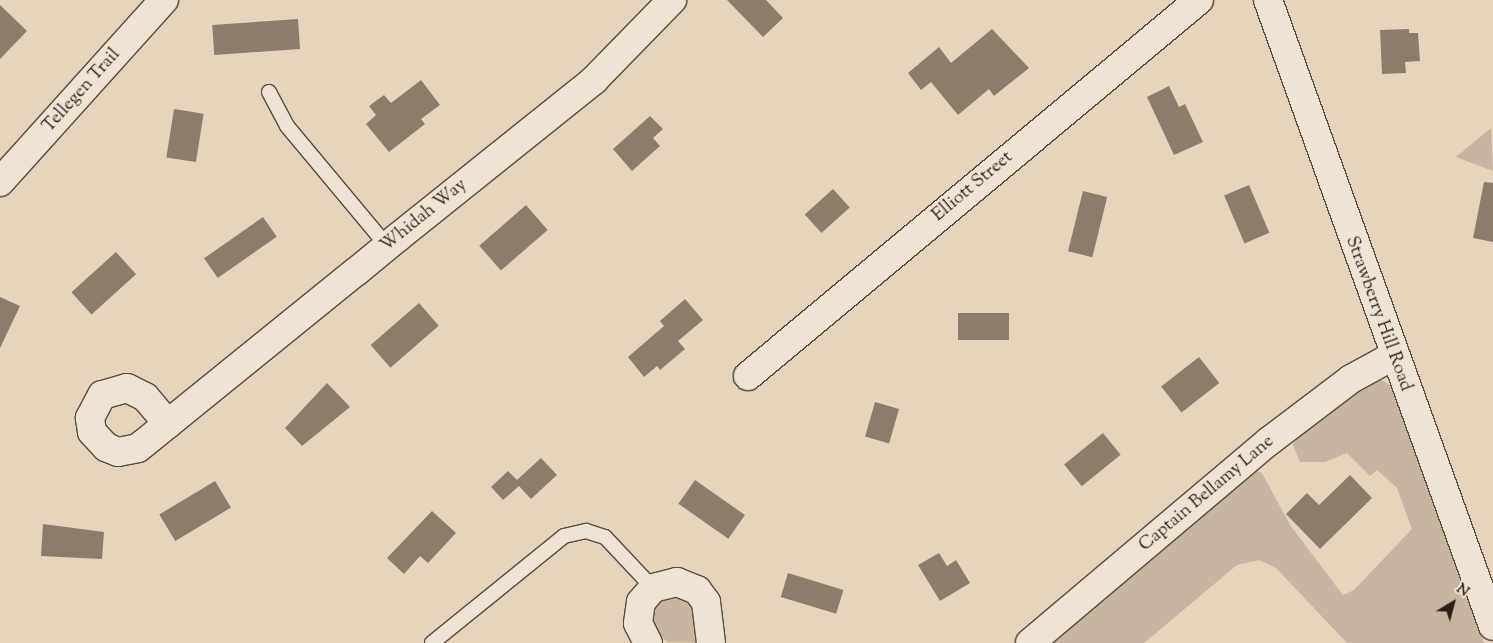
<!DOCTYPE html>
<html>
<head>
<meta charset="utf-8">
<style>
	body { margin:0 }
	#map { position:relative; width:1493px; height:643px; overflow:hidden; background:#e7d4bc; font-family:"Sorts Mill Goudy",serif }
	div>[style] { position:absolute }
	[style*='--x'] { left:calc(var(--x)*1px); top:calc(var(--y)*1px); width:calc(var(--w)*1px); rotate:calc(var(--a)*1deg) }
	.green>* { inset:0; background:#c7b59f }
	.building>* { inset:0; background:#8c7d6b; transform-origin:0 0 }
	.roads { filter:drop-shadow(1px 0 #594c3e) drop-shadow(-1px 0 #594c3e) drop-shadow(0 1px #594c3e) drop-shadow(0 -1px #594c3e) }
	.service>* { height:14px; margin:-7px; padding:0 7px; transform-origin:7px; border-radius:7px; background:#efe3d3 }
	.minor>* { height:28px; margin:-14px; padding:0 14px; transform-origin:14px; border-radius:14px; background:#efe3d3 }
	span { translate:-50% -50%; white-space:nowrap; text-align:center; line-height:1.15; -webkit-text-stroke:4px #efe3d3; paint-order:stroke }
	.street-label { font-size:18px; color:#2a1e14 }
	.north { position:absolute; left:1428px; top:578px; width:50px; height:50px; -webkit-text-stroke:4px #efe3d3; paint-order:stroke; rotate:37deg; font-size:14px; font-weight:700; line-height:20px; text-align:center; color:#2a1e14 }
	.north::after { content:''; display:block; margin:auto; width:18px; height:22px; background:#2a1e14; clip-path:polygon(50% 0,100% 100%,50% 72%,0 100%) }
</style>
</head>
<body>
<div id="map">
	<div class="green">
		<i style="clip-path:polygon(1491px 128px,1493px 171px,1456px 157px)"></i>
		<i style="clip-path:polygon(1369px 378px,1379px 378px,1394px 388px,1484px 643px,1347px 643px,1276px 568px,1259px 560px,1237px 565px,1144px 643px,1050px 643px,1255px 470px,1262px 473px,1290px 525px,1343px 595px,1354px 590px,1412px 529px,1397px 488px,1377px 470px,1370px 476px,1347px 453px,1325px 462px,1300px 462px,1293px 445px,1295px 438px)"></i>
		<i style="clip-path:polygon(679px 594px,694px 605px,695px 643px,667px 642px,654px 628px,652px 619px,658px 602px)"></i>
	</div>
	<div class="building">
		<i style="clip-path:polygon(727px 0,766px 0,783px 18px,763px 37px)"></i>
		<i style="clip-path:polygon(0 5px,27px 31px,0 59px)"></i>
		<i style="left:298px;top:19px;width:30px;height:86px;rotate:86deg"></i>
		<i style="clip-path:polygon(992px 29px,1029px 68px,994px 96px,989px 89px,958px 115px,931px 82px,921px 90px,908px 73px,939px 47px,951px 63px)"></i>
		<i style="clip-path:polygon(1409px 29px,1409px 33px,1418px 33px,1420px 61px,1405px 62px,1406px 73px,1382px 74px,1380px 30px)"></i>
		<i style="clip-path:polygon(421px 80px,440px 105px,421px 119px,425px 124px,389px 152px,366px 124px,376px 115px,369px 106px,384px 95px,391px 103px)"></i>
		<i style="clip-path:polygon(1169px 86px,1179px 107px,1185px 104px,1203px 142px,1174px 155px,1147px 97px)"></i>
		<i style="left:174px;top:109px;width:30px;height:49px;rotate:9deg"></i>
		<i style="clip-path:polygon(650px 116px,663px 129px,653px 138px,660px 146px,632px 171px,613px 149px)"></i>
		<i style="clip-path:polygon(1484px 182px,1493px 183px,1493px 242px,1473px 238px)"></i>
		<i style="left:1249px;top:185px;width:52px;height:27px;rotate:67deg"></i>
		<i style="left:833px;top:189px;width:25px;height:38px;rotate:48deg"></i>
		<i style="left:1083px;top:191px;width:25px;height:62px;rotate:14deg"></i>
		<i style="left:526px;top:205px;width:33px;height:62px;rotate:49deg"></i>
		<i style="left:263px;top:217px;width:24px;height:72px;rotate:55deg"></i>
		<i style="left:116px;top:252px;width:30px;height:60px;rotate:48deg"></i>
		<i style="clip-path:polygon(0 297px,20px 306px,0 348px)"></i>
		<i style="clip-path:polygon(685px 299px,703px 320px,678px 341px,685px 349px,660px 370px,657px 366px,644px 377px,628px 357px,664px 326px,660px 321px)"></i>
		<i style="left:419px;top:303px;width:30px;height:64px;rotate:49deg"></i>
		<i style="left:958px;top:313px;width:51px;height:27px"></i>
		<i style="left:1199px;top:357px;width:33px;height:48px;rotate:52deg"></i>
		<i style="clip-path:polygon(327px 383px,350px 407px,302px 446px,285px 428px)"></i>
		<i style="left:875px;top:402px;width:25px;height:36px;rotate:16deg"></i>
		<i style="left:1103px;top:433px;width:28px;height:50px;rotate:51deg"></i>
		<i style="clip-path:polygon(541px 458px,557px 475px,531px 499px,519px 486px,503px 500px,491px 487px,508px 471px,517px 480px)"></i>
		<i style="clip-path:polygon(1350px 475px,1372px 498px,1320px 549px,1286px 514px,1307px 493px,1319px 505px)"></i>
		<i style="left:695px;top:480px;width:61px;height:29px;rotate:35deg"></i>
		<i style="left:215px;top:481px;width:31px;height:65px;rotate:59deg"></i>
		<i style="clip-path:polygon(432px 511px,456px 533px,428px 563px,420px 556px,404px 574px,387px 558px)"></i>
		<i style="clip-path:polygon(43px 524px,104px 532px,102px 559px,41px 556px)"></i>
		<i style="clip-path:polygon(939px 553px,947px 566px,956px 560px,970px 583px,940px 601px,918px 565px)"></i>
		<i style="left:788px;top:573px;width:58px;height:25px;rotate:17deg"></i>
	</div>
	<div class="roads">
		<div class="service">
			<i style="--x:269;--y:92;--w:38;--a:62"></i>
			<i style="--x:287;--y:126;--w:156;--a:50.2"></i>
			<i style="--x:432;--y:643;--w:170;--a:-39"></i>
			<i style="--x:564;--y:536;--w:23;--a:-13"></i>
			<i style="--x:586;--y:531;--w:20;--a:18"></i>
			<i style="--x:605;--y:537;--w:70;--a:46.7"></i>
		</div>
		<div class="minor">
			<i style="--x:1268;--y:0;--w:665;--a:70.23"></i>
			<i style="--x:0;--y:182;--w:245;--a:-48"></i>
			<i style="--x:748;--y:376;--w:587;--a:-39.82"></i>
			<i style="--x:168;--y:424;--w:35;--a:-130"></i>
			<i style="--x:145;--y:397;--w:20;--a:-153"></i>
			<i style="--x:127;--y:388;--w:26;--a:164"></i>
			<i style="--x:102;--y:395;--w:26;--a:118"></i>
			<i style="--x:90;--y:418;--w:14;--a:82"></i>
			<i style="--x:92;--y:432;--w:21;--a:47"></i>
			<i style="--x:106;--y:447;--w:13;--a:23"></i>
			<i style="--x:118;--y:452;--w:20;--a:-11"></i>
			<i style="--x:138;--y:448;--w:6;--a:-39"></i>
			<i style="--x:143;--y:444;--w:275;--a:-39"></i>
			<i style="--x:357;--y:271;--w:52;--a:-39.5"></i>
			<i style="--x:397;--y:238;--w:253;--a:-38.7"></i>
			<i style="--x:594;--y:80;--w:112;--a:-45.7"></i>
			<i style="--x:648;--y:643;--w:22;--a:-117"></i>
			<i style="--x:638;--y:623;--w:21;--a:-82"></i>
			<i style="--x:641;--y:602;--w:18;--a:-49"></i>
			<i style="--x:653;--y:588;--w:25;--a:-14"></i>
			<i style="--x:677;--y:582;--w:22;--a:22"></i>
			<i style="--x:697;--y:590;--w:15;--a:53"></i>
			<i style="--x:706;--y:602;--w:41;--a:83"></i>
			<i style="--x:1030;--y:643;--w:312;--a:-40.2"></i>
			<i style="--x:1268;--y:442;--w:104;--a:-37.2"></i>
			<i style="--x:1351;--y:379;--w:48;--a:-28.7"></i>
		</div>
	</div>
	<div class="street-label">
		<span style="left:82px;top:91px;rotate:-48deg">Tellegen Trail</span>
		<span style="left:973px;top:187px;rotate:-40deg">Elliott Street</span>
		<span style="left:424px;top:216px;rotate:-39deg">Whidah Way</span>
		<span style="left:1378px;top:314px;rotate:70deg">Strawberry Hill Road</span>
		<span style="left:1207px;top:494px;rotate:-40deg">Captain Bellamy Lane</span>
	</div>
	<div class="north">N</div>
</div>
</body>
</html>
